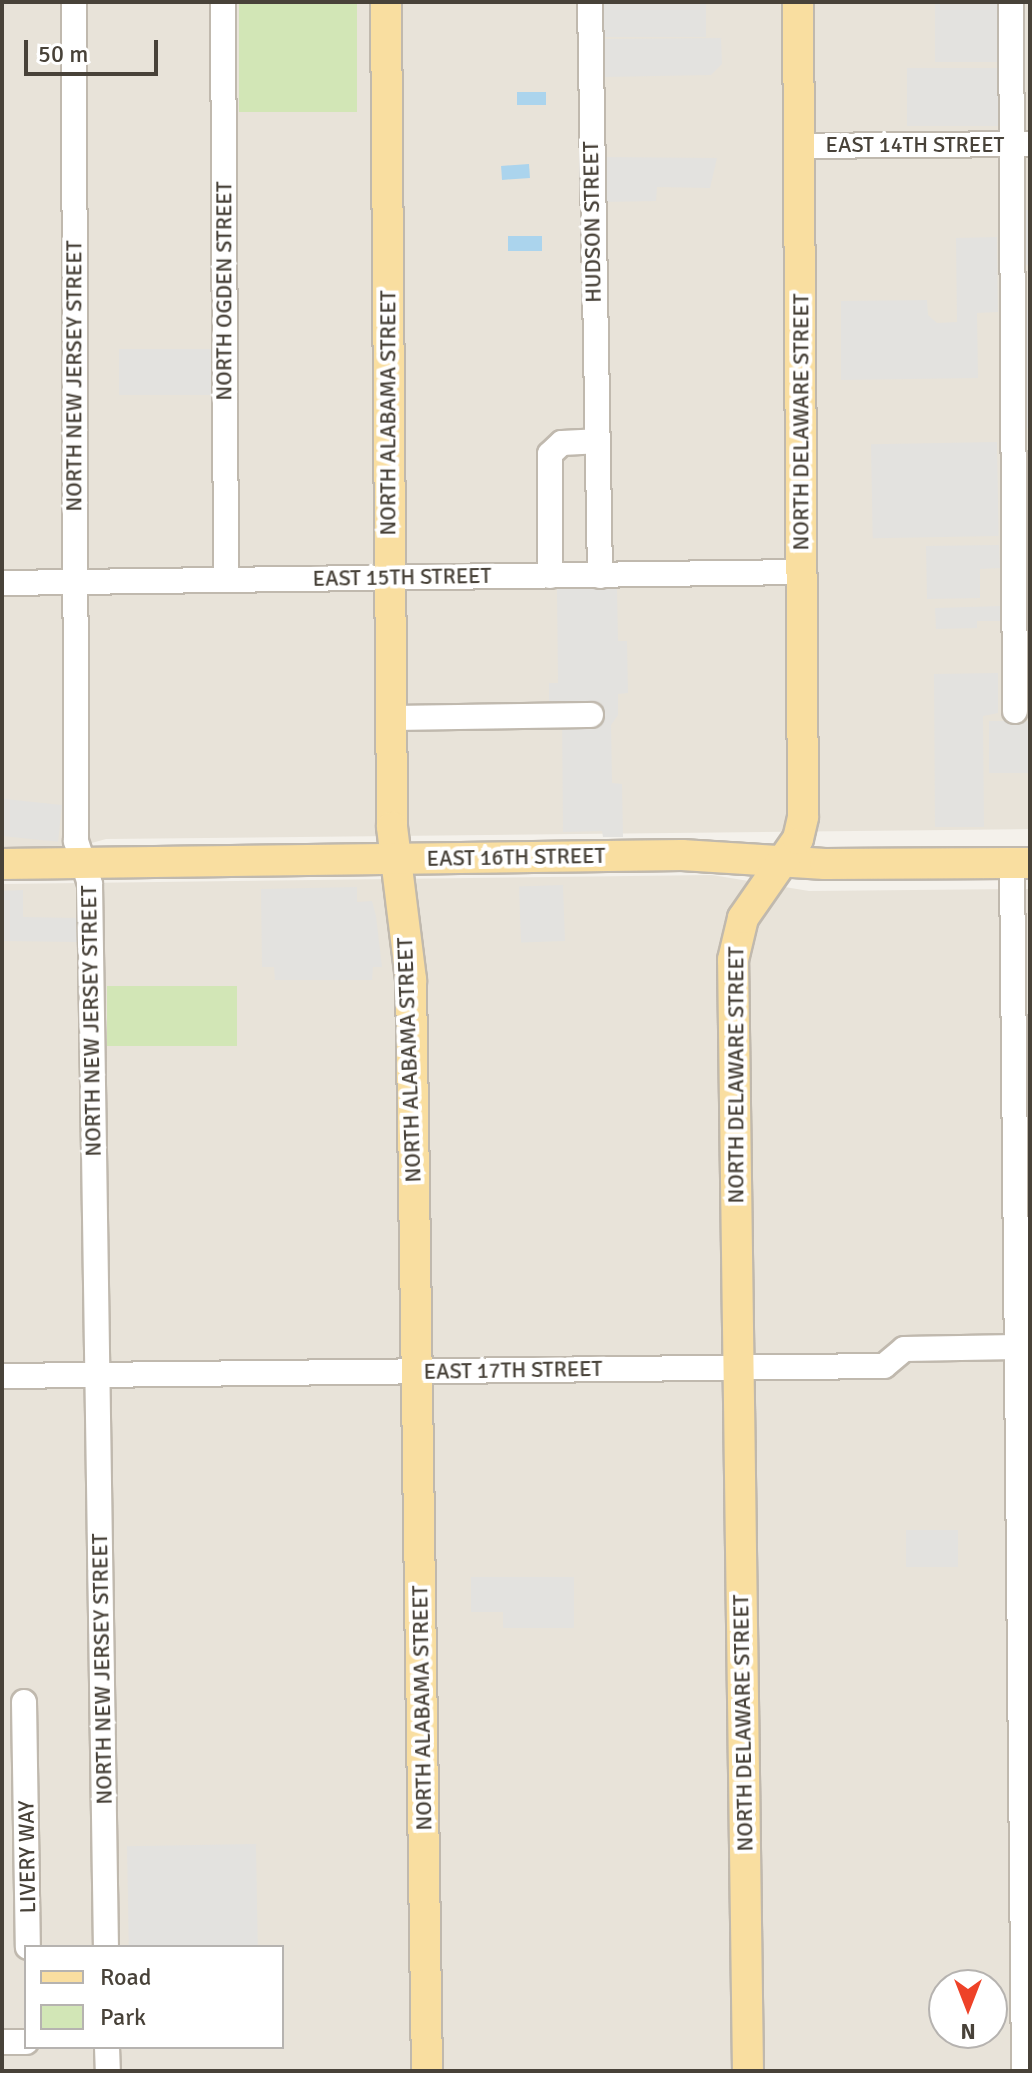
<!DOCTYPE html>
<html>
<head>
<meta charset="utf-8">
<style>
	body { margin:0 }
	#map { position:relative; width:1032px; height:2073px; overflow:hidden; background:#f4f1eb; font-family:Signika,sans-serif }
	div>[style] { position:absolute }
	[style*='--x'] { left:calc(var(--x)*1px); top:calc(var(--y)*1px); width:calc(var(--w)*1px); rotate:calc(var(--a)*1deg) }
	.residential>* { inset:0; background:#e8e3d9 }
	.green>* { inset:0; background:#d2e6b6; transform-origin:0 0 }
	.parking>* { inset:0; background:#e3e2df; transform-origin:0 0 }
	.water>* { inset:0; background:#abd4ed; transform-origin:0 0 }
	.roads { filter:drop-shadow(2px 0 #c0b9ae) drop-shadow(-2px 0 #c0b9ae) drop-shadow(0 2px #c0b9ae) drop-shadow(0 -2px #c0b9ae) }
	.minor>* { height:24px; margin:-12px; padding:0 12px; transform-origin:12px; border-radius:12px; background:#fff }
	.major>* { height:30px; margin:-15px; padding:0 15px; transform-origin:15px; border-radius:15px; background:#f9dea0 }
	span { translate:-50% -50%; white-space:nowrap; text-align:center; line-height:1.15; -webkit-text-stroke:8px #fff; paint-order:stroke }
	.street-label { font-size:22px; color:#484239 }
	.frame { position:absolute; inset:0; border:4px solid #484239; pointer-events:none }
	.legend { position:absolute; left:24px; top:1945px; width:260px; height:104px; box-sizing:border-box; background:#fff; border:2px solid #b6b3b0; margin:0; padding:10px 14px; list-style:none; font-size:24px; color:#484239 }
	.legend li { display:flex; align-items:center; gap:16px; height:40px }
	.legend b { width:40px; border:2px solid #b6b3b0 }
	.north { position:absolute; left:928px; top:1969px; width:80px; height:80px; box-sizing:border-box; background:#fff; border:2px solid #b6b3b0; border-radius:50%; rotate:180deg; font-size:22px; font-weight:700; line-height:32px; text-align:center; color:#484239 }
	.north::after { content:''; display:block; margin:auto; width:28px; height:36px; background:#ee4228; clip-path:polygon(50% 0,100% 100%,50% 72%,0 100%) }
	.scale { position:absolute; left:24px; top:40px; width:134px; height:36px; box-sizing:border-box; border:4px solid #484239; border-top:0; padding-left:10px; font-size:24px; line-height:28px; white-space:nowrap; color:#484239; -webkit-text-stroke:6px #fff; paint-order:stroke }
</style>
</head>
<body>
<div id="map">
	<div class="residential">
		<i style="clip-path:polygon(2px 2px,1030px 2px,1030px 829px,106px 839px,77px 847px,2px 847px)"></i>
		<i style="clip-path:polygon(evenodd,712px 875px,809px 891px,1030px 889px,1030px 2071px,2px 2071px,2px 884px,712px 875px,26px 1947px,282px 1947px,282px 2047px,26px 2047px,26px 1947px,712px 875px,944px 1985px,992px 1985px,992px 2033px,944px 2033px,944px 1985px)"></i>
	</div>
	<div class="green">
		<i style="left:239px;top:2px;width:118px;height:110px"></i>
		<i style="left:237px;top:986px;width:60px;height:130px;rotate:90deg"></i>
	</div>
	<div class="parking">
		<i style="left:603px;top:2px;width:103px;height:35px"></i>
		<i style="left:935px;top:2px;width:68px;height:60px"></i>
		<i style="clip-path:polygon(721px 38px,722px 64px,711px 75px,604px 77px,603px 39px)"></i>
		<i style="left:907px;top:68px;width:96px;height:58px"></i>
		<i style="clip-path:polygon(601px 157px,717px 158px,710px 188px,657px 187px,656px 201px,602px 202px)"></i>
		<i style="clip-path:polygon(1022px 210px,1030px 210px,1030px 265px,1024px 265px)"></i>
		<i style="clip-path:polygon(997px 237px,998px 312px,977px 313px,978px 378px,841px 380px,841px 301px,927px 300px,928px 315px,937px 323px,957px 322px,956px 238px)"></i>
		<i style="clip-path:polygon(1024px 310px,1030px 310px,1030px 428px,1023px 428px)"></i>
		<i style="left:215px;top:349px;width:46px;height:96px;rotate:90deg"></i>
		<i style="left:997px;top:442px;width:94px;height:126px;rotate:89deg"></i>
		<i style="clip-path:polygon(999px 545px,1000px 568px,980px 569px,980px 598px,927px 599px,926px 546px)"></i>
		<i style="clip-path:polygon(617px 588px,618px 641px,627px 641px,628px 693px,618px 694px,618px 715px,611px 725px,612px 783px,622px 784px,623px 837px,603px 837px,602px 831px,563px 832px,562px 712px,549px 712px,549px 683px,558px 683px,557px 589px)"></i>
		<i style="clip-path:polygon(1003px 606px,1003px 621px,977px 621px,977px 628px,936px 629px,935px 608px)"></i>
		<i style="clip-path:polygon(998px 673px,998px 713px,983px 716px,984px 827px,935px 827px,934px 674px)"></i>
		<i style="left:989px;top:721px;width:41px;height:52px"></i>
		<i style="left:62px;top:805px;width:37px;height:60px;rotate:96deg"></i>
		<i style="left:563px;top:885px;width:56px;height:44px;rotate:88deg"></i>
		<i style="clip-path:polygon(357px 887px,357px 902px,372px 901px,376px 916px,382px 967px,373px 967px,372px 980px,275px 980px,274px 967px,262px 967px,261px 889px)"></i>
		<i style="clip-path:polygon(23px 890px,23px 917px,76px 918px,77px 942px,2px 941px,2px 891px)"></i>
		<i style="left:906px;top:1530px;width:52px;height:37px"></i>
		<i style="clip-path:polygon(471px 1577px,574px 1577px,574px 1628px,503px 1628px,503px 1612px,471px 1612px)"></i>
		<i style="left:256px;top:1844px;width:103px;height:129px;rotate:89deg"></i>
	</div>
	<div class="water">
		<i style="left:517px;top:92px;width:29px;height:13px"></i>
		<i style="left:529px;top:164px;width:14px;height:28px;rotate:86deg"></i>
		<i style="left:508px;top:236px;width:34px;height:15px"></i>
	</div>
	<div class="roads">
		<div class="minor">
			<i style="--x:74;--y:2;--w:839;--a:89.86"></i>
			<i style="--x:76;--y:841;--w:45;--a:72"></i>
			<i style="--x:90;--y:884;--w:1063;--a:89.14"></i>
			<i style="--x:223;--y:2;--w:578;--a:89.7"></i>
			<i style="--x:590;--y:2;--w:574;--a:89"></i>
			<i style="--x:1011;--y:2;--w:709;--a:89.68"></i>
			<i style="--x:799;--y:146;--w:231;--a:-0.5"></i>
			<i style="--x:550;--y:576;--w:122;--a:-90"></i>
			<i style="--x:550;--y:454;--w:16;--a:-43"></i>
			<i style="--x:562;--y:443;--w:34;--a:-3"></i>
			<i style="--x:2;--y:583;--w:800;--a:-0.79"></i>
			<i style="--x:390;--y:718;--w:201;--a:-0.9"></i>
			<i style="--x:1012;--y:864;--w:1207;--a:89.43"></i>
			<i style="--x:2;--y:1376;--w:882;--a:-0.65"></i>
			<i style="--x:884;--y:1366;--w:26;--a:-40"></i>
			<i style="--x:904;--y:1349;--w:113;--a:-1"></i>
			<i style="--x:24;--y:1702;--w:245;--a:89.1"></i>
			<i style="--x:2;--y:2042;--w:24;--a:0"></i>
			<i style="--x:107;--y:2047;--w:24;--a:88"></i>
		</div>
		<div class="major">
			<i style="--x:386;--y:2;--w:825;--a:89.58"></i>
			<i style="--x:392;--y:827;--w:154;--a:82.9"></i>
			<i style="--x:411;--y:980;--w:1091;--a:89.16"></i>
			<i style="--x:2;--y:864;--w:680;--a:-0.76"></i>
			<i style="--x:682;--y:855;--w:143;--a:3.6"></i>
			<i style="--x:825;--y:864;--w:205;--a:-0.3"></i>
			<i style="--x:748;--y:2071;--w:1111;--a:-90.77"></i>
			<i style="--x:733;--y:960;--w:43;--a:-76.6"></i>
			<i style="--x:743;--y:918;--w:96;--a:-55.2"></i>
			<i style="--x:798;--y:839;--w:23;--a:-77"></i>
			<i style="--x:803;--y:817;--w:815;--a:-90.35"></i>
		</div>
	</div>
	<div class="street-label">
		<span style="left:915px;top:145px">EAST 14TH STREET</span>
		<span style="left:592px;top:222px;rotate:-91deg">HUDSON STREET</span>
		<span style="left:224px;top:291px;rotate:-90deg">NORTH OGDEN STREET</span>
		<span style="left:74px;top:376px;rotate:-90deg">NORTH NEW JERSEY STREET</span>
		<span style="left:388px;top:413px;rotate:-90deg">NORTH ALABAMA STREET</span>
		<span style="left:801px;top:422px;rotate:-90deg">NORTH DELAWARE STREET</span>
		<span style="left:402px;top:577px;rotate:-1deg">EAST 15TH STREET</span>
		<span style="left:516px;top:857px;rotate:-1deg">EAST 16TH STREET</span>
		<span style="left:91px;top:1021px;rotate:-91deg">NORTH NEW JERSEY STREET</span>
		<span style="left:409px;top:1060px;rotate:-92deg">NORTH ALABAMA STREET</span>
		<span style="left:736px;top:1075px;rotate:-90deg">NORTH DELAWARE STREET</span>
		<span style="left:513px;top:1370px;rotate:-1deg">EAST 17TH STREET</span>
		<span style="left:102px;top:1669px;rotate:-91deg">NORTH NEW JERSEY STREET</span>
		<span style="left:422px;top:1708px;rotate:-91deg">NORTH ALABAMA STREET</span>
		<span style="left:743px;top:1723px;rotate:-91deg">NORTH DELAWARE STREET</span>
		<span style="left:27px;top:1857px;rotate:-91deg">LIVERY WAY</span>
	</div>
	<div class="frame"></div>
	<ul class="legend">
	<li><b style="height:10px;background:#f9dea0"></b>Road</li>
	<li><b style="height:22px;background:#d2e6b6"></b>Park</li>
	</ul>
	<div class="north">N</div>
	<div class="scale">50 m</div>
</div>
</body>
</html>
